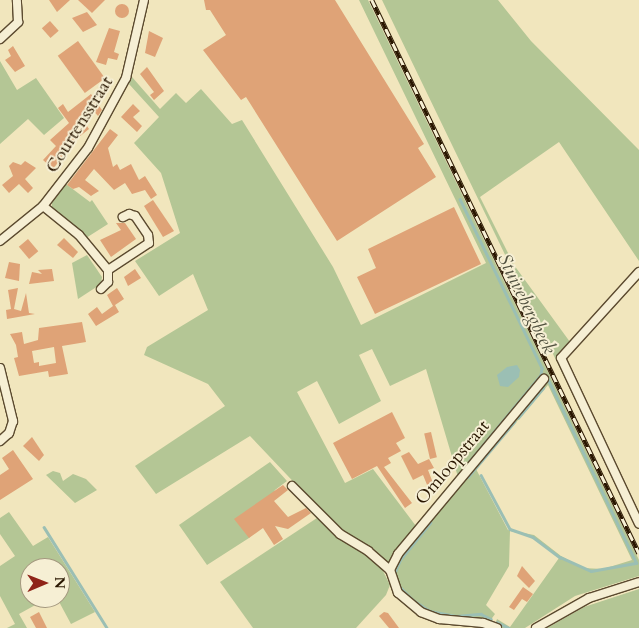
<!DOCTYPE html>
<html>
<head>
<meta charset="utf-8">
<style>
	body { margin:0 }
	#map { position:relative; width:639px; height:628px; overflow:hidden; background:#f1e6bd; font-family:Cardo,serif }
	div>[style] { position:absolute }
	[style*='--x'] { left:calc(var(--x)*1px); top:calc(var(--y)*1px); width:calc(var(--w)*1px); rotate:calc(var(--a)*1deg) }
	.green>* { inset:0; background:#b4c695 }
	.water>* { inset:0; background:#9bbfb4 }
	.stream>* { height:2.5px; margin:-1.25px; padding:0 1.25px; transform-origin:1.25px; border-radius:1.25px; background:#9bbfb4 }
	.building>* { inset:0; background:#dfa377; transform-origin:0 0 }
	.round { border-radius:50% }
	.roads { filter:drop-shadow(1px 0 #5b4a2f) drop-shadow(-1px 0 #5b4a2f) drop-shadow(0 1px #5b4a2f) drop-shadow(0 -1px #5b4a2f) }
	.street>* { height:8px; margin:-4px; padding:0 4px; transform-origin:4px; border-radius:4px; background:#f6efd4 }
	.rail>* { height:4.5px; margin-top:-2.25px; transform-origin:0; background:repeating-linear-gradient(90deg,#f6efd4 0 8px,#291600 0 16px); box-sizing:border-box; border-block:1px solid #291600 }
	span { translate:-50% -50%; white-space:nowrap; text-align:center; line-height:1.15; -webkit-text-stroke:4px #f6efd4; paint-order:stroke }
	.street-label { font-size:18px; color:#291600 }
	.water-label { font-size:19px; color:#51513f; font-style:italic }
	.north { position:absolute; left:20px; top:558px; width:50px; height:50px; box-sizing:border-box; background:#f6efd4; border:1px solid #a4987f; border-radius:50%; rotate:89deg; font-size:14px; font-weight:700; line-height:20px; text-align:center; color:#291600 }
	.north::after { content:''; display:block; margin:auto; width:18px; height:22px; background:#8f2418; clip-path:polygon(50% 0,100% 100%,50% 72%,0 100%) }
</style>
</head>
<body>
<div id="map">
	<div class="green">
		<i style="clip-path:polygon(evenodd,359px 0,368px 0,639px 560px,639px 576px,575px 596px,525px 628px,502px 628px,496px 622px,497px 619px,510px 627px,559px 558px,533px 537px,510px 531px,509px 566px,486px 605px,495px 614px,490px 621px,449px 618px,427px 612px,400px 591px,393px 577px,395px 563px,546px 381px,543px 375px,458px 477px,426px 369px,390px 386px,372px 349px,359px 355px,381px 401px,339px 424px,317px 381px,297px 392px,345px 483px,373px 469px,416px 526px,389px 563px,385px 564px,343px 534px,250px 436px,156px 494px,135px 466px,225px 406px,208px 384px,144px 355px,147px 347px,208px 310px,193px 274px,159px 296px,135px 261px,180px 233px,161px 173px,134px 143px,159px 117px,129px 84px,132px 77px,160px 109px,176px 93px,186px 103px,201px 89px,232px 124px,242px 120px,333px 267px,361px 325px,486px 263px,359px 0,548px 385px,632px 560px,603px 569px,583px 568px,561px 556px,534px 535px,508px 530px,476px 469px,548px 385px)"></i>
		<i style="clip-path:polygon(382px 0,498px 0,531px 41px,639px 150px,639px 261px,559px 142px,480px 197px,514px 265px,570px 342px,558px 358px,639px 532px)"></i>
		<i style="clip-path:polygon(0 61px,17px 90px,36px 78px,64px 118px,44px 135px,28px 119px,0 144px)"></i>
		<i style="clip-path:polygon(66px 184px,90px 202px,92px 200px,108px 224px,86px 238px,52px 207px,52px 200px)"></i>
		<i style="clip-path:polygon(87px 255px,102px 277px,101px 284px,78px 299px,72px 263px)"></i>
		<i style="clip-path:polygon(270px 462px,287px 481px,275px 490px,249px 538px,207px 565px,179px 525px)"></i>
		<i style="clip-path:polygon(53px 471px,60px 473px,63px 481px,73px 474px,86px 479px,97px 490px,75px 503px,46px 475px)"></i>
		<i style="clip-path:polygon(9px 512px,33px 546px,48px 537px,95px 612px,71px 624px,57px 598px,60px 598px,60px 568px,30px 568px,30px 598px,48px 598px,19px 614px,27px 628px,7px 628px,15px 624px,0 596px,0 566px,15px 556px,0 534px,0 518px)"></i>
		<i style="clip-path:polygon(320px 516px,381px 567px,390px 585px,386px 595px,356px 628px,253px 628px,220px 582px)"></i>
		<i style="clip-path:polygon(639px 589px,639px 628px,547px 628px,584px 607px)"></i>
	</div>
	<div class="water">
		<i style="clip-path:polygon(517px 365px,520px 370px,519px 377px,508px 387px,500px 386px,497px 375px,507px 367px)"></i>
	</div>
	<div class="stream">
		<i style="--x:460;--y:199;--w:188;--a:64.1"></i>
		<i style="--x:542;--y:368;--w:7;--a:98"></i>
		<i style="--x:541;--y:375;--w:112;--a:129.5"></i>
		<i style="--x:518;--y:418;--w:39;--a:-50"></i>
		<i style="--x:481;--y:475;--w:61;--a:61.8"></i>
		<i style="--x:510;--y:529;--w:24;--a:19"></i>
		<i style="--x:533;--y:537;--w:34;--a:37"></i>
		<i style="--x:560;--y:557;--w:34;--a:24"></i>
		<i style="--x:591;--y:571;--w:46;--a:-10.1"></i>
		<i style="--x:636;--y:563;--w:203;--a:-115.7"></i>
		<i style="--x:468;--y:477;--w:72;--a:-50.1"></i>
		<i style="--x:44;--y:527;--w:119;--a:58"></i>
		<i style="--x:394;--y:574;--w:15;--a:-67"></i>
		<i style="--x:400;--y:560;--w:48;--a:-51"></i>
		<i style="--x:399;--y:586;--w:20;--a:45"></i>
		<i style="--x:413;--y:600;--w:20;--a:33"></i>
		<i style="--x:430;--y:611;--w:26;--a:11"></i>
		<i style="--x:456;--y:616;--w:25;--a:-5"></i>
		<i style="--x:481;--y:614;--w:11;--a:27"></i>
		<i style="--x:497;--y:622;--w:13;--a:27"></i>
	</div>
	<div class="building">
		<i style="clip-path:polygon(49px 0,70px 0,57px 12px)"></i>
		<i style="clip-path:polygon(78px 0,105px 0,92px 13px)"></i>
		<i style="clip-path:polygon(204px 0,335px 0,424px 144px,418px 148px,436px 177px,337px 241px,246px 97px,241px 100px,203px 50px,226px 35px,210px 10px,206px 10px)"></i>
		<i class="round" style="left:115px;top:4px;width:14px;height:14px"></i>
		<i style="clip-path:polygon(87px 12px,97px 25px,83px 32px,72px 18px)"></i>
		<i style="left:50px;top:21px;width:13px;height:11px;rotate:48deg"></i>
		<i style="clip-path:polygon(109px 28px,120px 31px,114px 52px,119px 54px,117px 60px,108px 58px,106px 65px,96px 62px)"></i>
		<i style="clip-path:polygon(149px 31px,163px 38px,155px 57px,145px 53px)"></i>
		<i style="left:78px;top:41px;width:46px;height:25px;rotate:54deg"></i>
		<i style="clip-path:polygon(13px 46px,25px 66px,15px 72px,5px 60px,11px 56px,8px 50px)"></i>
		<i style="clip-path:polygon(147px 67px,164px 91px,154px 100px,150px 95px,154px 92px,140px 74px)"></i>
		<i style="clip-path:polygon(91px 94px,102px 110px,98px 116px,91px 108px,80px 116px,89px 129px,74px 141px,53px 169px,43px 160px,56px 146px,50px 140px,69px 123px,58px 108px,63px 104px,68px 112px)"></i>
		<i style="clip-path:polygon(133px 104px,140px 111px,133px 117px,142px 126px,137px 132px,121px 117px)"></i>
		<i style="clip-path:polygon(110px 129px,118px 135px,108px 148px,113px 167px,117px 164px,120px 170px,131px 164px,139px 180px,145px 176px,157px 195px,151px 199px,145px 190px,132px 194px,125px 183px,114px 190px,94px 169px,85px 180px,99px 191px,94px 194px,91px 196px,79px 187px,73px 189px,67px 185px)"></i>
		<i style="clip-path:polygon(25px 161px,36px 168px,25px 179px,33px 188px,28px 193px,19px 184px,9px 193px,2px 185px,13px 176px,9px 166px,13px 162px,21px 165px)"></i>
		<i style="clip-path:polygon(153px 200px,174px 231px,163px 237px,144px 206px)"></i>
		<i style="clip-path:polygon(454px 207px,481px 264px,375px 314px,357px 277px,376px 268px,368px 249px)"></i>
		<i style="clip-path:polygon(116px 223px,125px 223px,136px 239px,111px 257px,100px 240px,121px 230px)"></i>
		<i style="clip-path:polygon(64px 238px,78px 252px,73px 258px,57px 245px)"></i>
		<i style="left:28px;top:239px;width:16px;height:12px;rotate:50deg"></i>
		<i style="clip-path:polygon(9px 262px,20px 264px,19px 281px,5px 278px)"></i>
		<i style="clip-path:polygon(52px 269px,54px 281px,29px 284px,32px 272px,42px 274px,38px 270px)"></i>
		<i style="clip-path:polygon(135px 269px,141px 278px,128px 286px,124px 277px)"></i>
		<i style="clip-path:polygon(18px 288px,14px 309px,21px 311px,26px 293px,29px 313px,35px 314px,7px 319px,6px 310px,11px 309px,8px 290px)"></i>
		<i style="clip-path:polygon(117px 288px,124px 299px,115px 305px,119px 312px,96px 326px,88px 314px,97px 307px,102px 314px,113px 306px,107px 295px)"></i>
		<i style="clip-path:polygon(evenodd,82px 322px,86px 342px,62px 346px,68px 374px,49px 377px,48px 371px,19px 376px,14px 358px,18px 357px,16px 345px,10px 334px,22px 332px,24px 344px,38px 340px,39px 328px,82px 322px,54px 347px,56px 363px,39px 366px,39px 362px,34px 363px,32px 351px,54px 347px)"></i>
		<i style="clip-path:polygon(392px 412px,405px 438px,396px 443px,401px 451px,388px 458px,391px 463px,384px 467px,412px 503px,405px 508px,377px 466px,352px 479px,333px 443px)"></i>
		<i style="left:431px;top:432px;width:26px;height:7px;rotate:77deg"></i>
		<i style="clip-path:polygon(32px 437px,44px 455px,39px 461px,23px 446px)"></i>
		<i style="clip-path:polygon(13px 450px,33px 479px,0 500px,0 475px,9px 469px,2px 458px)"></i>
		<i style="clip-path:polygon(409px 452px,418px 464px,429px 459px,434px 468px,428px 470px,433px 483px,439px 481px,441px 487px,430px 492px,423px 475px,413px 480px,401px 456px)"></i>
		<i style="clip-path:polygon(283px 485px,288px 490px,274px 501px,288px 517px,306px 508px,311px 513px,288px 529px,275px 526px,283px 539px,274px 545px,263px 528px,249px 538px,234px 519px)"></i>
		<i style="clip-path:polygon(522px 566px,535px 581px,529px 588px,517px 576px)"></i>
		<i style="clip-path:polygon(523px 587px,533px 594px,527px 602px,522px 599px,514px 610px,509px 607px)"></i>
		<i style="clip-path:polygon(39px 612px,47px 628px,36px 628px,30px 617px)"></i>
		<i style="clip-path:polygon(384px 612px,388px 613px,399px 628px,389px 628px,379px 616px)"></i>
	</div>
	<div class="roads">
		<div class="street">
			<i style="--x:0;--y:39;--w:25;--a:-43"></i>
			<i style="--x:18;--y:22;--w:22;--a:-93"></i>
			<i style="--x:43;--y:206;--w:46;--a:38.9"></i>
			<i style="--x:79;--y:235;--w:45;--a:50.4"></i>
			<i style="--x:108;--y:270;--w:49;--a:-33.4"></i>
			<i style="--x:149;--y:243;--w:8;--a:-97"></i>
			<i style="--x:148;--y:235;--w:23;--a:-124"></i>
			<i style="--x:135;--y:216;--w:6;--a:-162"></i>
			<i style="--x:129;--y:214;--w:7;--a:153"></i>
			<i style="--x:0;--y:241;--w:55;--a:-39.1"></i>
			<i style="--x:43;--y:206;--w:73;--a:-52.2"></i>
			<i style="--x:88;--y:148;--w:80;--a:-61.5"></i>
			<i style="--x:126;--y:78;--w:80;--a:-77"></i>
			<i style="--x:639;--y:272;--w:116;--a:132.2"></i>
			<i style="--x:561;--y:358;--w:183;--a:64.8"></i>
			<i style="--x:101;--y:289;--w:10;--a:-45"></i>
			<i style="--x:108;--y:282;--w:12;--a:-90"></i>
			<i style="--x:0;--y:368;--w:55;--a:76.2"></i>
			<i style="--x:13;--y:421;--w:13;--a:108"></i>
			<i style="--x:9;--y:433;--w:12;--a:138"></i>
			<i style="--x:292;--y:486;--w:68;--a:45"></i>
			<i style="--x:340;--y:534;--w:33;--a:31"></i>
			<i style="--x:368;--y:551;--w:29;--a:41"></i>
			<i style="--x:497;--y:628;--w:15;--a:-160"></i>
			<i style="--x:483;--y:623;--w:44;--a:-174.8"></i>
			<i style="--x:439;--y:619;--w:19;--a:-159"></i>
			<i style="--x:421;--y:612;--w:30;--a:-140"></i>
			<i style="--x:398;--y:593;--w:24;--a:-109"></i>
			<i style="--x:390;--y:570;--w:18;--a:-63"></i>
			<i style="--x:398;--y:554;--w:228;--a:-50.2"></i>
			<i style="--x:536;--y:628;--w:61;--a:-29.5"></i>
			<i style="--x:589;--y:598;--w:52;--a:-17.7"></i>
		</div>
	</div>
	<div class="rail">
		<i style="--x:372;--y:0;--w:614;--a:64.23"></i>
	</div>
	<div class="street-label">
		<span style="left:80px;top:125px;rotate:-58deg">Courtensstraat</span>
		<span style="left:453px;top:463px;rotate:-50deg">Omloopstraat</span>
	</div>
	<div class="water-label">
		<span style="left:526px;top:304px;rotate:64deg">Stuivebergbeek</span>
	</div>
	<div class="north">N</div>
</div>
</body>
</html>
